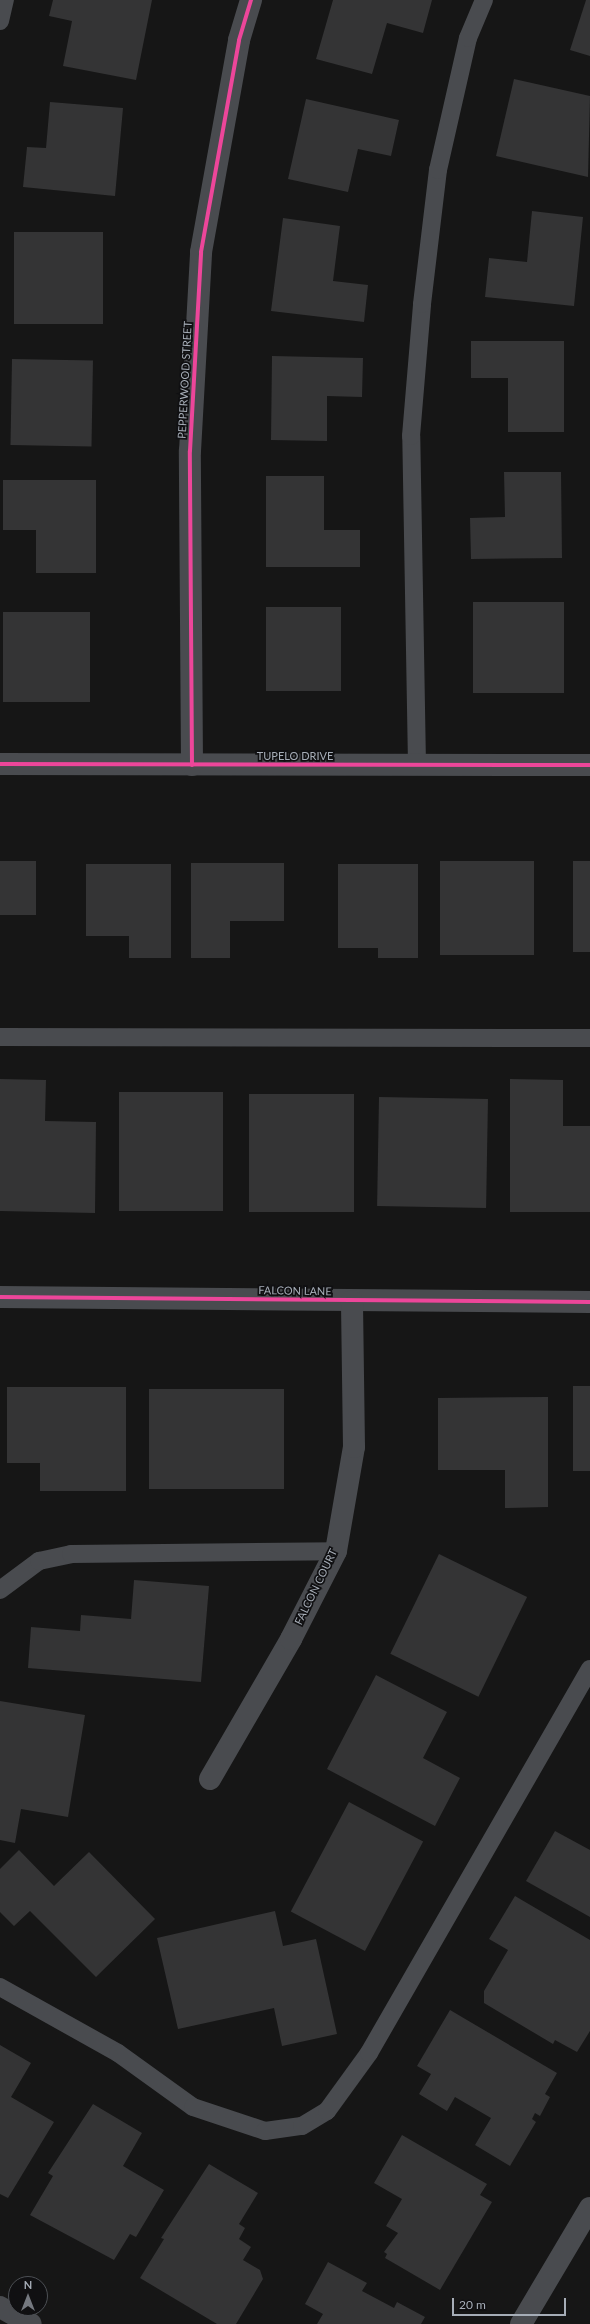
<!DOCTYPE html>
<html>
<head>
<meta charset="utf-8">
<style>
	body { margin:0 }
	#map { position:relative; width:590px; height:2324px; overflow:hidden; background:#161616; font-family:Lato,sans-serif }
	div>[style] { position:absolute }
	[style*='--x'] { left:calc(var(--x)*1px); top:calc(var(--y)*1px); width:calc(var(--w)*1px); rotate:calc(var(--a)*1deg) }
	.building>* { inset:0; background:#343435; transform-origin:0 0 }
	.service>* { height:18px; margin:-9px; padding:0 9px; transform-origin:9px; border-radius:9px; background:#494b4f }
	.minor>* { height:22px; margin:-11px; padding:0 11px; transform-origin:11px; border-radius:11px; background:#494b4f }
	.tertiary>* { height:22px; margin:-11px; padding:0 11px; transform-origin:11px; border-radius:11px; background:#494b4f }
	.cycleway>* { height:4px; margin:-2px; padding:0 2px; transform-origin:2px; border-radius:2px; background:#ed469a }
	span { translate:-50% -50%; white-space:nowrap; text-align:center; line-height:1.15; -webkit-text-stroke:3.5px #101012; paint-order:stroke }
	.street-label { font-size:11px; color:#a6adb7 }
	.north { position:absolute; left:8px; top:2276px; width:40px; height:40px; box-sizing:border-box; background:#101012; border:1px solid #4c4f54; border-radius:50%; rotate:0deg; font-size:11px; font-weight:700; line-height:16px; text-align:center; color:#a6adb7 }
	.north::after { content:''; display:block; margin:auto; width:14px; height:18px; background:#74787f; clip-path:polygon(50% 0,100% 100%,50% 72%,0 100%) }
	.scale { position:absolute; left:452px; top:2298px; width:114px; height:18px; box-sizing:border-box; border:2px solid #a6adb7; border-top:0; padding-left:5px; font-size:12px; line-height:14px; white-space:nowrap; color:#a6adb7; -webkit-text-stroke:3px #101012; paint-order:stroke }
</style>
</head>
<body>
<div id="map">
	<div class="building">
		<i style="clip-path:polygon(53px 0,152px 0,136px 80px,63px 66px,72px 21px,49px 16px)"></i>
		<i style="clip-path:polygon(333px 0,432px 0,423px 33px,387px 23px,372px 74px,316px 59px)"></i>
		<i style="clip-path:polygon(586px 0,590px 0,590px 56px,570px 50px)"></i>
		<i style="clip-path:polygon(514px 79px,590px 96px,588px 177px,496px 156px)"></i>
		<i style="clip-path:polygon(306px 99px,399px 120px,391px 156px,358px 149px,348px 192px,288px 179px)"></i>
		<i style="clip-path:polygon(50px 102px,123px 108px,115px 196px,23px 187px,27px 147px,46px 148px)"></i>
		<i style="clip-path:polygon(532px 211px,583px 217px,574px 306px,485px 297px,489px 258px,527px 262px)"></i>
		<i style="clip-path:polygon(283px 218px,340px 226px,333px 281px,368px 285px,364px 322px,271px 311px)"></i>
		<i style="left:14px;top:232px;width:89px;height:92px"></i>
		<i style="clip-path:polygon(471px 341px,564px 341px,564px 432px,508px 432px,508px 378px,471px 378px)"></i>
		<i style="clip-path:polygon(272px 356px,363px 358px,362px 397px,327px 396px,327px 441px,271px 440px)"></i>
		<i style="left:12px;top:359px;width:81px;height:86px;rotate:1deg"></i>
		<i style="clip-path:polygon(504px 472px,561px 472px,562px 558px,471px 559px,470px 518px,505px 517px)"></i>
		<i style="clip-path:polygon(266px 476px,324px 476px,324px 530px,360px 530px,360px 567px,266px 567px)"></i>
		<i style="clip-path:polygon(3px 480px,96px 480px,96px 573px,36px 573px,36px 530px,3px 530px)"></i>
		<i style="left:473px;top:602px;width:91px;height:91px"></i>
		<i style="left:266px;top:607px;width:75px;height:84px"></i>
		<i style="left:3px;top:612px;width:87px;height:90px"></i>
		<i style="left:0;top:861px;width:36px;height:54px"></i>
		<i style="left:440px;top:861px;width:94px;height:94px"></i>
		<i style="left:573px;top:861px;width:17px;height:91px"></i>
		<i style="clip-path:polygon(191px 863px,284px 863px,284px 921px,230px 921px,230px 958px,191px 958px)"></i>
		<i style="clip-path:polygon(86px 864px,171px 864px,171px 958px,129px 958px,129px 936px,86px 936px)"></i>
		<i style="clip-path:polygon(338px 864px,418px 864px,418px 958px,378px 958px,378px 948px,338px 948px)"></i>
		<i style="clip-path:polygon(0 1079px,46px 1080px,45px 1121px,96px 1122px,95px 1213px,0 1211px)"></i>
		<i style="clip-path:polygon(510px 1079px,563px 1080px,563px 1126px,590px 1126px,590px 1212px,510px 1212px)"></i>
		<i style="left:119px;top:1092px;width:104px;height:119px"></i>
		<i style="left:249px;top:1094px;width:105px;height:118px"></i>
		<i style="left:379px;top:1097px;width:109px;height:109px;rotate:1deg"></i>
		<i style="left:573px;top:1386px;width:17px;height:85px"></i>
		<i style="clip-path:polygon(7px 1387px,126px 1387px,126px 1491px,40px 1491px,40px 1463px,7px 1463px)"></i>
		<i style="left:149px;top:1389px;width:135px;height:100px"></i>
		<i style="clip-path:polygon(548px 1397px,548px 1507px,505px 1508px,505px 1470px,438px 1470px,438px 1398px)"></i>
		<i style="left:439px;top:1554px;width:98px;height:111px;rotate:26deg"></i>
		<i style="clip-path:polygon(134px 1580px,209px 1586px,201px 1682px,28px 1668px,31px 1627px,80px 1631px,81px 1615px,131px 1619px)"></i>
		<i style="clip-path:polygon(376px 1675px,447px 1712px,423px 1758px,460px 1778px,435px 1826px,327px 1769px)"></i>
		<i style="clip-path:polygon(0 1701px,85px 1715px,68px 1817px,21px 1809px,15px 1843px,0 1840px)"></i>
		<i style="left:349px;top:1802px;width:84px;height:124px;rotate:28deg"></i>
		<i style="clip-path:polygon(555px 1831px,590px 1850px,590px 1917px,526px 1881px)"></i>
		<i style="clip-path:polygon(19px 1850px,54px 1886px,89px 1852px,155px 1919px,96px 1977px,30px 1911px,14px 1926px,0 1912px,0 1869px)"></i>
		<i style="clip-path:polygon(515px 1896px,590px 1940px,590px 2031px,577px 2052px,555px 2040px,553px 2044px,484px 2003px,484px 1991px,508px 1950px,489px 1939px)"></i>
		<i style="clip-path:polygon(275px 1911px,283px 1946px,316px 1939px,337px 2034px,282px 2046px,274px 2008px,178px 2029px,157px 1938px)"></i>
		<i style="clip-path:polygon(450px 2010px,557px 2073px,545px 2094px,550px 2097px,540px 2116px,535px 2113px,532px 2119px,536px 2122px,510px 2166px,475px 2145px,491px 2118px,455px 2097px,447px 2111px,419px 2094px,431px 2074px,417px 2066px)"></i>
		<i style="clip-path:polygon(0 2045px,31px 2063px,11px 2097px,54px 2122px,8px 2198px,0 2194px)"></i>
		<i style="clip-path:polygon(93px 2104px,142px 2133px,123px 2166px,164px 2190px,136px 2237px,130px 2234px,114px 2260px,30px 2215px,53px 2176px,48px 2173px)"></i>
		<i style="clip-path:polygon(402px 2135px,487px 2184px,480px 2195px,492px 2202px,440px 2290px,385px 2258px,387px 2254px,384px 2252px,398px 2233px,386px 2226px,402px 2199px,374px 2183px)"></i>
		<i style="clip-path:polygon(209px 2164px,258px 2193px,239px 2224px,245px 2228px,239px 2239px,251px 2247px,243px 2260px,260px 2270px,263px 2279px,236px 2324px,217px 2324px,140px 2278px,164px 2239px,161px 2238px)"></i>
		<i style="clip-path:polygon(328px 2262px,367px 2283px,362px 2291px,394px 2308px,397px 2302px,425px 2317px,421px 2324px,317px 2324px,323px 2314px,305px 2304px)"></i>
	</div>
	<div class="service">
		<i style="--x:0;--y:21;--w:22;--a:-77"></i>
		<i style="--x:417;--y:765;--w:329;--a:-91"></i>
		<i style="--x:411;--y:436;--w:132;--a:-85.2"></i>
		<i style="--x:422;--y:304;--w:135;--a:-83.2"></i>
		<i style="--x:438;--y:170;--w:135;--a:-77.2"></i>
		<i style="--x:468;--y:38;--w:41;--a:-67.2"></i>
		<i style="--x:0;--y:1037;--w:590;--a:0.1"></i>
		<i style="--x:0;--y:1590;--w:49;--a:-36.6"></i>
		<i style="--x:39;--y:1561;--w:33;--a:-12"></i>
		<i style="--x:71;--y:1554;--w:265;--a:-0.6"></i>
		<i style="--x:0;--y:1987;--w:135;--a:29.2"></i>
		<i style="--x:118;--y:2053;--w:92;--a:35.8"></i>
		<i style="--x:193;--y:2107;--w:76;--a:18.4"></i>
		<i style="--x:265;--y:2131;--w:37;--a:-8"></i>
		<i style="--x:302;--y:2126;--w:29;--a:-31"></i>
		<i style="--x:327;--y:2111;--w:72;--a:-54.1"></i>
		<i style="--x:369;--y:2053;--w:443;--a:-60.1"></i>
	</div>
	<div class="minor">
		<i style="--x:0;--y:764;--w:590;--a:0.1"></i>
		<i style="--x:192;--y:765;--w:314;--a:-90.4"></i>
		<i style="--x:190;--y:451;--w:199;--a:-86.8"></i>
		<i style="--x:201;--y:252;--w:215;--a:-79.8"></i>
		<i style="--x:239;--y:40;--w:42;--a:-73.3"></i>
		<i style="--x:0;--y:1297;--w:590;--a:0.49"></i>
		<i style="--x:210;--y:1779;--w:162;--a:-59.9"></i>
		<i style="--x:291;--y:1639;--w:99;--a:-62.9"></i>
		<i style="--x:336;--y:1551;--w:106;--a:-80.2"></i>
		<i style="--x:354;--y:1447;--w:146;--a:-90.8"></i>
		<i style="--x:521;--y:2324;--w:135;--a:-59.3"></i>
	</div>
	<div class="tertiary">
		<i style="--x:0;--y:2307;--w:35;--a:29"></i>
	</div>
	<div class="cycleway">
		<i style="--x:0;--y:764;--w:590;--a:0.1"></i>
		<i style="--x:192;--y:765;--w:314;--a:-90.4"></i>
		<i style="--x:190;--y:451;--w:199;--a:-86.8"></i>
		<i style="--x:201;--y:252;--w:215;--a:-79.8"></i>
		<i style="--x:239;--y:40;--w:42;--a:-73.3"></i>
		<i style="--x:0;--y:1297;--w:590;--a:0.49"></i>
	</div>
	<div class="street-label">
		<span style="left:185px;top:380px;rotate:-87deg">PEPPERWOOD STREET</span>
		<span style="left:295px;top:756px">TUPELO DRIVE</span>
		<span style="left:295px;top:1291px;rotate:1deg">FALCON LANE</span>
		<span style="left:316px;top:1587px;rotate:-64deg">FALCON COURT</span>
	</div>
	<div class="north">N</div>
	<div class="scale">20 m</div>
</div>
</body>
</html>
